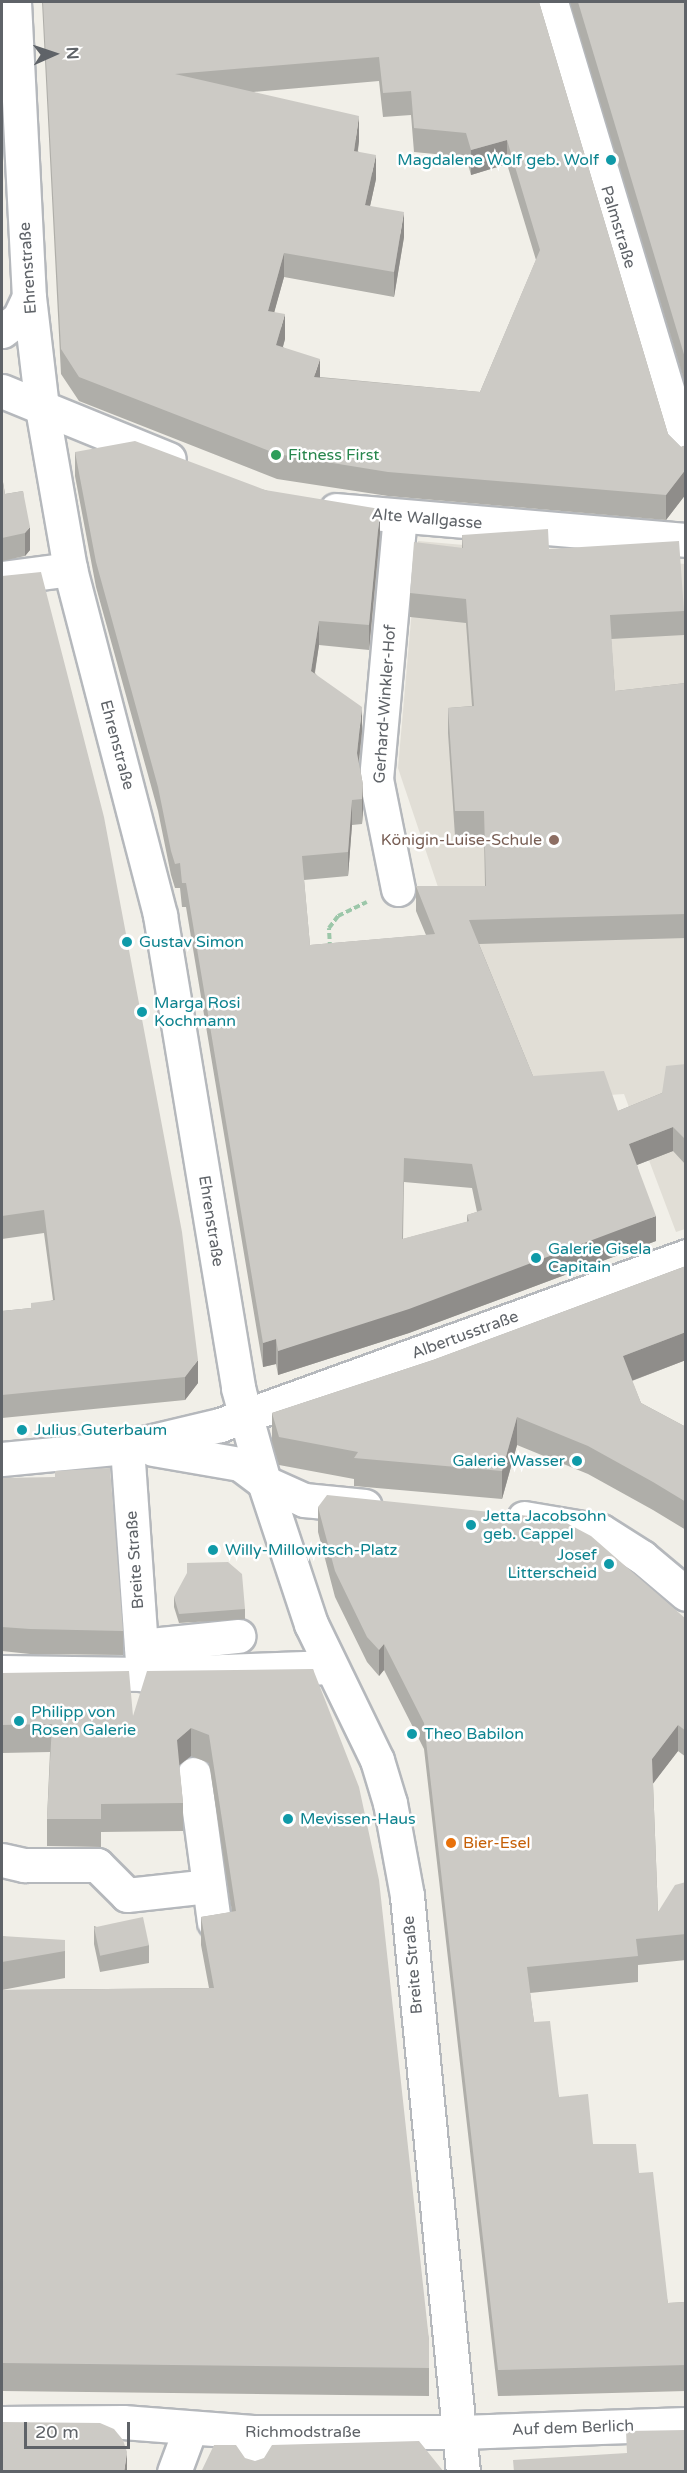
<!DOCTYPE html>
<html>
<head>
<meta charset="utf-8">
<style>
	body { margin:0 }
	#map { position:relative; width:687px; height:2473px; overflow:hidden; background:#f1efe8; font-family:"Varela Round",sans-serif }
	div>[style] { position:absolute }
	[style*='--x'] { left:calc(var(--x)*1px); top:calc(var(--y)*1px); width:calc(var(--w)*1px); rotate:calc(var(--a)*1deg) }
	.education>* { inset:0; background:#e1ded6 }
	.path>* { height:4px; margin-top:-2px; transform-origin:0; background:repeating-linear-gradient(90deg,#9cc7a9 0 6px,transparent 0 9px) }
	.roads { filter:drop-shadow(2px 0 #b5b8bc) drop-shadow(-2px 0 #b5b8bc) drop-shadow(0 2px #b5b8bc) drop-shadow(0 -2px #b5b8bc) }
	.minor>* { height:33px; margin:-16.5px; padding:0 16.5px; transform-origin:16.5px; border-radius:16.5px; background:#fff }
	.wall>* { inset:0; background:#afaea9 }
	.shaded-wall>* { inset:0; background:#8f8d8a }
	.building>* { inset:0; background:#cccac5; transform-origin:0 0 }
	.dots>* { width:16px; height:16px; translate:-50% -50%; box-sizing:border-box; border:3px solid #fff; border-radius:50% }
	span { translate:-50% -50%; white-space:nowrap; text-align:center; line-height:1.15; -webkit-text-stroke:5px #fff; paint-order:stroke }
	.culture-label { font-size:16px; color:#0d838f }
	.right { translate:-100% -50%; text-align:right }
	.left { translate:0 -50%; text-align:left }
	.street-label { font-size:16px; color:#5f6368 }
	.leisure-label { font-size:16px; color:#27864d }
	.education-label { font-size:16px; color:#785e54 }
	.food-label { font-size:16px; color:#c56008 }
	.frame { position:absolute; inset:0; border:3px solid #5f6368; pointer-events:none }
	.north { position:absolute; left:24px; top:24px; width:60px; height:60px; -webkit-text-stroke:4px #fff; paint-order:stroke; rotate:87deg; font-size:16px; font-weight:700; line-height:24px; text-align:center; color:#5f6368 }
	.north::after { content:''; display:block; margin:auto; width:21px; height:27px; background:#5f6368; clip-path:polygon(50% 0,100% 100%,50% 72%,0 100%) }
	.scale { position:absolute; left:24px; top:2422px; width:106px; height:27px; box-sizing:border-box; border:3px solid #5f6368; border-top:0; padding-left:8px; font-size:18px; line-height:21px; white-space:nowrap; color:#5f6368; -webkit-text-stroke:4px #fff; paint-order:stroke }
</style>
</head>
<body>
<div id="map">
	<div class="education">
		<i style="clip-path:polygon(418px 541px,685px 564px,685px 1229px,676px 1232px,624px 1094px,520px 1101px,446px 911px,398px 768px)"></i>
	</div>
	<div class="path">
		<i style="--x:330;--y:948;--w:20;--a:-93"></i>
		<i style="--x:329;--y:928;--w:15;--a:-53"></i>
		<i style="--x:338;--y:916;--w:32;--a:-26"></i>
	</div>
	<div class="roads">
		<div class="minor">
			<i style="--x:14;--y:2;--w:295;--a:87.1"></i>
			<i style="--x:29;--y:297;--w:112;--a:83.3"></i>
			<i style="--x:42;--y:408;--w:163;--a:80.1"></i>
			<i style="--x:70;--y:569;--w:358;--a:75.4"></i>
			<i style="--x:160;--y:915;--w:479;--a:80.6"></i>
			<i style="--x:238;--y:1388;--w:98;--a:74.5"></i>
			<i style="--x:264;--y:1482;--w:150;--a:71.7"></i>
			<i style="--x:311;--y:1624;--w:151;--a:64.1"></i>
			<i style="--x:377;--y:1760;--w:45;--a:73.2"></i>
			<i style="--x:390;--y:1803;--w:95;--a:79.6"></i>
			<i style="--x:407;--y:1896;--w:579;--a:84.45"></i>
			<i style="--x:551;--y:2;--w:471;--a:73.3"></i>
			<i style="--x:2;--y:331;--w:21;--a:-37"></i>
			<i style="--x:19;--y:318;--w:23;--a:-65"></i>
			<i style="--x:2;--y:391;--w:180;--a:22.2"></i>
			<i style="--x:336;--y:510;--w:351;--a:4.9"></i>
			<i style="--x:2;--y:578;--w:69;--a:-7.5"></i>
			<i style="--x:398;--y:889;--w:112;--a:-101.3"></i>
			<i style="--x:376;--y:779;--w:263;--a:-84.8"></i>
			<i style="--x:127;--y:1447;--w:228;--a:86"></i>
			<i style="--x:153;--y:1449;--w:88;--a:9.8"></i>
			<i style="--x:240;--y:1464;--w:30;--a:37"></i>
			<i style="--x:264;--y:1482;--w:44;--a:24.2"></i>
			<i style="--x:304;--y:1500;--w:61;--a:5.6"></i>
			<i style="--x:2;--y:1459;--w:126;--a:-5.5"></i>
			<i style="--x:127;--y:1447;--w:96;--a:-13.3"></i>
			<i style="--x:220;--y:1425;--w:496;--a:-19.9"></i>
			<i style="--x:524;--y:1518;--w:78;--a:9.6"></i>
			<i style="--x:601;--y:1531;--w:49;--a:32.4"></i>
			<i style="--x:642;--y:1557;--w:57;--a:40.1"></i>
			<i style="--x:141;--y:1646;--w:98;--a:-5.9"></i>
			<i style="--x:2;--y:1672;--w:141;--a:0.8"></i>
			<i style="--x:143;--y:1674;--w:188;--a:-2.1"></i>
			<i style="--x:194;--y:1774;--w:149;--a:82.3"></i>
			<i style="--x:2;--y:1860;--w:23;--a:13"></i>
			<i style="--x:24;--y:1865;--w:73;--a:0"></i>
			<i style="--x:97;--y:1865;--w:42;--a:45"></i>
			<i style="--x:127;--y:1895;--w:81;--a:-6.3"></i>
			<i style="--x:2;--y:2423;--w:121;--a:-0.5"></i>
			<i style="--x:123;--y:2422;--w:130;--a:4.4"></i>
			<i style="--x:253;--y:2432;--w:207;--a:0"></i>
			<i style="--x:460;--y:2432;--w:226;--a:-2"></i>
			<i style="--x:253;--y:2432;--w:40;--a:88.6"></i>
			<i style="--x:174;--y:2472;--w:46;--a:-69.6"></i>
		</div>
	</div>
	<div class="wall">
		<i style="clip-path:polygon(evenodd,42px 2px,539px 2px,668px 434px,681px 447px,686px 445px,686px 494px,666px 520px,388px 496px,277px 479px,79px 401px,61px 374px,42px 2px,379px 81px,383px 117px,411px 115px,414px 152px,466px 157px,471px 175px,507px 164px,536px 260px,480px 392px,320px 377px,283px 347px,285px 339px,274px 312px,284px 277px,394px 297px,404px 237px,370px 206px,376px 179px,358px 151px,359px 141px,253px 92px,379px 81px)"></i>
		<i style="clip-path:polygon(570px 2px,686px 2px,686px 386px)"></i>
		<i style="clip-path:polygon(evenodd,75px 452px,265px 490px,380px 533px,369px 650px,319px 645px,315px 673px,362px 731px,359px 762px,363px 785px,363px 809px,362px 824px,352px 825px,348px 876px,304px 880px,310px 945px,426px 935px,416px 911px,416px 886px,485px 886px,484px 835px,455px 836px,448px 733px,448px 708px,472px 706px,466px 623px,410px 617px,410px 593px,462px 548px,462px 535px,549px 549px,684px 611px,684px 635px,611px 639px,615px 691px,686px 683px,686px 938px,479px 944px,533px 1076px,618px 1111px,662px 1093px,686px 1064px,686px 1165px,673px 1151px,637px 1165px,656px 1241px,409px 1333px,278px 1375px,276px 1364px,263px 1367px,186px 907px,182px 907px,180px 888px,175px 888px,171px 875px,158px 811px,96px 587px,75px 476px,75px 452px,404px 1182px,472px 1188px,477px 1212px,467px 1215px,467px 1222px,403px 1239px,404px 1182px)"></i>
		<i style="clip-path:polygon(2px 476px,5px 494px,23px 491px,30px 550px,25px 556px,2px 561px)"></i>
		<i style="clip-path:polygon(2px 576px,198px 1383px,185px 1400px,2px 1418px,2px 1311px,31px 1308px,53px 1300px,44px 1233px,2px 1239px)"></i>
		<i style="clip-path:polygon(686px 1266px,686px 1360px,632px 1381px,641px 1403px,686px 1427px,686px 1530px,653px 1510px,588px 1474px,517px 1445px,502px 1499px,354px 1486px,354px 1479px,279px 1465px,272px 1441px,272px 1413px,433px 1360px)"></i>
		<i style="clip-path:polygon(2px 1478px,123px 1631px,123px 1655px,30px 1654px,2px 1651px)"></i>
		<i style="clip-path:polygon(318px 1507px,686px 1619px,686px 1757px,678px 1751px,653px 1783px,658px 1912px,686px 1882px,686px 1960px,638px 1965px,638px 1982px,530px 1993px,534px 2022px,559px 2097px,593px 2144px,639px 2173px,668px 2303px,686px 2302px,686px 2391px,498px 2396px,424px 1749px,384px 1670px,379px 1676px,367px 1662px,335px 1597px,318px 1532px)"></i>
		<i style="clip-path:polygon(174px 1597px,245px 1609px,245px 1619px,179px 1623px,174px 1607px)"></i>
		<i style="clip-path:polygon(313px 1669px,429px 2340px,429px 2396px,2px 2391px,2px 1990px,209px 1988px,201px 1945px,201px 1917px,232px 1912px,209px 1763px,191px 1756px,179px 1765px,183px 1803px,183px 1831px,101px 1832px,101px 1847px,47px 1846px,47px 1819px,50px 1752px,2px 1753px,2px 1673px,133px 1716px)"></i>
		<i style="clip-path:polygon(94px 1926px,149px 1945px,149px 1963px,100px 1972px,94px 1944px)"></i>
		<i style="clip-path:polygon(2px 1936px,65px 1951px,65px 1978px,2px 1990px)"></i>
	</div>
	<div class="shaded-wall">
		<i style="clip-path:polygon(359px 116px,359px 141px,354px 175px,354px 151px)"></i>
		<i style="clip-path:polygon(507px 140px,507px 164px,471px 175px,471px 150px)"></i>
		<i style="clip-path:polygon(376px 155px,376px 179px,365px 229px,365px 205px)"></i>
		<i style="clip-path:polygon(404px 212px,404px 237px,394px 297px,394px 272px)"></i>
		<i style="clip-path:polygon(284px 253px,284px 277px,268px 335px,268px 311px)"></i>
		<i style="clip-path:polygon(285px 314px,285px 339px,276px 370px,276px 345px)"></i>
		<i style="clip-path:polygon(320px 359px,320px 383px,314px 377px)"></i>
		<i style="clip-path:polygon(686px 469px,686px 494px,666px 520px,666px 495px)"></i>
		<i style="clip-path:polygon(380px 509px,380px 533px,369px 650px,369px 625px)"></i>
		<i style="clip-path:polygon(30px 527px,30px 550px,25px 556px,25px 533px)"></i>
		<i style="clip-path:polygon(319px 621px,319px 645px,311px 695px,311px 671px)"></i>
		<i style="clip-path:polygon(362px 707px,362px 731px,357px 778px,357px 753px)"></i>
		<i style="clip-path:polygon(363px 785px,363px 809px,362px 824px,362px 799px)"></i>
		<i style="clip-path:polygon(352px 800px,352px 825px,348px 876px,348px 852px)"></i>
		<i style="clip-path:polygon(673px 1127px,673px 1151px,629px 1168px,629px 1144px)"></i>
		<i style="clip-path:polygon(656px 1216px,656px 1241px,409px 1333px,278px 1375px,278px 1351px)"></i>
		<i style="clip-path:polygon(686px 1332px,686px 1360px,623px 1384px,623px 1356px)"></i>
		<i style="clip-path:polygon(276px 1339px,276px 1364px,263px 1367px,263px 1343px)"></i>
		<i style="clip-path:polygon(198px 1360px,198px 1383px,185px 1400px,185px 1377px)"></i>
		<i style="clip-path:polygon(517px 1417px,517px 1445px,502px 1499px,502px 1471px)"></i>
		<i style="clip-path:polygon(384px 1644px,384px 1670px,379px 1676px,379px 1650px)"></i>
		<i style="clip-path:polygon(678px 1725px,678px 1751px,652px 1785px,652px 1759px)"></i>
		<i style="clip-path:polygon(191px 1728px,191px 1756px,177px 1767px,177px 1740px)"></i>
		<i style="clip-path:polygon(127px 2452px,127px 2472px,124px 2472px)"></i>
	</div>
	<div class="building">
		<i style="clip-path:polygon(evenodd,43px 2px,539px 2px,668px 434px,681px 447px,686px 445px,686px 469px,666px 495px,388px 472px,277px 454px,79px 377px,61px 349px,43px 2px,379px 57px,383px 93px,411px 91px,414px 128px,466px 133px,471px 150px,507px 140px,540px 250px,480px 392px,314px 377px,320px 359px,276px 345px,285px 314px,268px 311px,284px 253px,394px 272px,404px 212px,365px 205px,376px 155px,354px 151px,359px 116px,175px 74px,379px 57px)"></i>
		<i style="clip-path:polygon(578px 2px,686px 2px,686px 361px)"></i>
		<i style="clip-path:polygon(evenodd,135px 441px,265px 490px,380px 509px,369px 625px,319px 621px,311px 671px,362px 707px,357px 753px,363px 785px,362px 799px,352px 800px,348px 852px,302px 856px,310px 945px,435px 934px,416px 886px,486px 886px,484px 811px,455px 811px,448px 708px,474px 706px,466px 599px,410px 593px,414px 542px,463px 548px,462px 535px,548px 529px,549px 549px,679px 541px,684px 611px,610px 615px,615px 691px,686px 683px,686px 914px,469px 920px,533px 1076px,604px 1071px,618px 1111px,662px 1093px,666px 1066px,686px 1064px,686px 1140px,673px 1127px,629px 1144px,656px 1216px,409px 1309px,278px 1351px,276px 1339px,263px 1343px,186px 883px,182px 883px,180px 863px,175px 864px,171px 851px,158px 787px,96px 562px,75px 452px,135px 441px,404px 1158px,472px 1164px,482px 1210px,467px 1215px,469px 1221px,402px 1239px,404px 1158px)"></i>
		<i style="clip-path:polygon(2px 476px,5px 494px,23px 491px,30px 527px,25px 533px,2px 538px)"></i>
		<i style="clip-path:polygon(41px 572px,104px 817px,182px 1232px,198px 1360px,185px 1377px,2px 1395px,2px 1311px,31px 1308px,31px 1303px,55px 1300px,44px 1210px,2px 1216px,2px 576px)"></i>
		<i style="clip-path:polygon(686px 1266px,686px 1332px,623px 1356px,641px 1403px,686px 1427px,686px 1502px,653px 1482px,588px 1446px,517px 1417px,502px 1471px,354px 1458px,358px 1452px,279px 1437px,272px 1413px,433px 1360px)"></i>
		<i style="clip-path:polygon(110px 1468px,123px 1631px,30px 1629px,2px 1627px,2px 1478px,55px 1477px,55px 1471px)"></i>
		<i style="clip-path:polygon(327px 1495px,559px 1519px,591px 1536px,686px 1619px,686px 1731px,678px 1725px,652px 1759px,658px 1912px,675px 1885px,686px 1882px,686px 1934px,636px 1939px,638px 1956px,527px 1967px,534px 2022px,550px 2021px,559px 2097px,588px 2094px,593px 2144px,636px 2144px,639px 2173px,653px 2172px,668px 2303px,686px 2302px,686px 2365px,498px 2370px,424px 1723px,384px 1644px,379px 1650px,367px 1637px,335px 1571px,318px 1507px)"></i>
		<i style="clip-path:polygon(228px 1562px,242px 1574px,245px 1609px,179px 1614px,174px 1597px,187px 1573px,187px 1563px)"></i>
		<i style="clip-path:polygon(313px 1669px,359px 1787px,379px 1880px,429px 2340px,429px 2368px,2px 2363px,2px 1990px,214px 1988px,201px 1917px,236px 1911px,209px 1735px,191px 1728px,177px 1740px,183px 1803px,101px 1804px,101px 1819px,47px 1819px,52px 1724px,2px 1725px,2px 1673px,129px 1671px,133px 1716px,147px 1671px)"></i>
		<i style="left:143px;top:1917px;width:29px;height:50px;rotate:78deg"></i>
		<i style="clip-path:polygon(2px 1936px,65px 1940px,65px 1951px,2px 1962px)"></i>
		<i style="clip-path:polygon(2px 2422px,100px 2423px,114px 2429px,123px 2440px,127px 2452px,124px 2472px,2px 2472px)"></i>
		<i style="clip-path:polygon(686px 2430px,686px 2472px,514px 2472px,513px 2460px,627px 2453px,626px 2431px)"></i>
		<i style="clip-path:polygon(419px 2441px,444px 2472px,201px 2472px,214px 2445px,236px 2445px,245px 2458px,255px 2461px,264px 2458px,272px 2445px)"></i>
	</div>
	<div class="dots">
		<i style="left:611px;top:160px;background:#0f9aa8"></i>
		<i style="left:276px;top:455px;background:#2e9e5b"></i>
		<i style="left:554px;top:840px;background:#8d6e63"></i>
		<i style="left:127px;top:942px;background:#0f9aa8"></i>
		<i style="left:142px;top:1012px;background:#0f9aa8"></i>
		<i style="left:536px;top:1258px;background:#0f9aa8"></i>
		<i style="left:22px;top:1430px;background:#0f9aa8"></i>
		<i style="left:577px;top:1461px;background:#0f9aa8"></i>
		<i style="left:471px;top:1525px;background:#0f9aa8"></i>
		<i style="left:213px;top:1550px;background:#0f9aa8"></i>
		<i style="left:609px;top:1564px;background:#0f9aa8"></i>
		<i style="left:19px;top:1721px;background:#0f9aa8"></i>
		<i style="left:412px;top:1734px;background:#0f9aa8"></i>
		<i style="left:288px;top:1819px;background:#0f9aa8"></i>
		<i style="left:451px;top:1843px;background:#e8710a"></i>
	</div>
	<div class="culture-label">
		<span class="right" style="left:599px;top:160px">Magdalene Wolf geb. Wolf</span>
		<span class="left" style="left:139px;top:942px">Gustav Simon</span>
		<span class="left" style="left:154px;top:1012px">Marga Rosi<br>Kochmann</span>
		<span class="left" style="left:548px;top:1258px">Galerie Gisela<br>Capitain</span>
		<span class="left" style="left:34px;top:1430px">Julius Guterbaum</span>
		<span class="right" style="left:565px;top:1461px">Galerie Wasser</span>
		<span class="left" style="left:483px;top:1525px">Jetta Jacobsohn<br>geb. Cappel</span>
		<span class="left" style="left:225px;top:1550px">Willy-Millowitsch-Platz</span>
		<span class="right" style="left:597px;top:1564px">Josef<br>Litterscheid</span>
		<span class="left" style="left:31px;top:1721px">Philipp von<br>Rosen Galerie</span>
		<span class="left" style="left:424px;top:1734px">Theo Babilon</span>
		<span class="left" style="left:300px;top:1819px">Mevissen-Haus</span>
	</div>
	<div class="street-label">
		<span style="left:618px;top:227px;rotate:73deg">Palmstraße</span>
		<span style="left:28px;top:268px;rotate:-94deg">Ehrenstraße</span>
		<span style="left:427px;top:519px;rotate:5deg">Alte Wallgasse</span>
		<span style="left:385px;top:704px;rotate:-86deg">Gerhard-Winkler-Hof</span>
		<span style="left:117px;top:745px;rotate:75deg">Ehrenstraße</span>
		<span style="left:211px;top:1221px;rotate:81deg">Ehrenstraße</span>
		<span style="left:465px;top:1335px;rotate:-20deg">Albertusstraße</span>
		<span style="left:135px;top:1560px;rotate:-94deg">Breite Straße</span>
		<span style="left:413px;top:1965px;rotate:-95deg">Breite Straße</span>
		<span style="left:573px;top:2428px;rotate:-2deg">Auf dem Berlich</span>
		<span style="left:303px;top:2432px">Richmodstraße</span>
	</div>
	<div class="leisure-label">
		<span class="left" style="left:288px;top:455px">Fitness First</span>
	</div>
	<div class="education-label">
		<span class="right" style="left:542px;top:840px">Königin-Luise-Schule</span>
	</div>
	<div class="food-label">
		<span class="left" style="left:463px;top:1843px">Bier-Esel</span>
	</div>
	<div class="frame"></div>
	<div class="north">N</div>
	<div class="scale">20 m</div>
</div>
</body>
</html>
